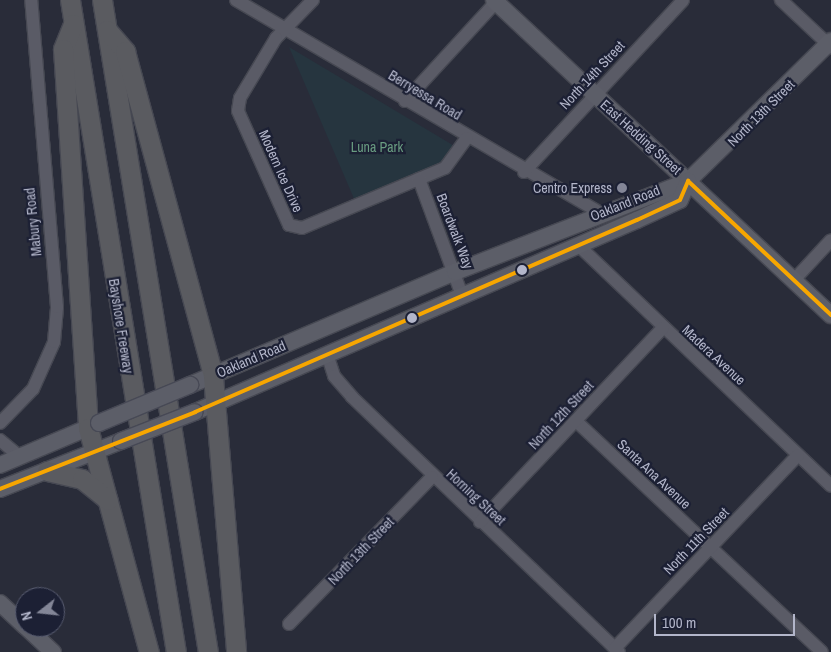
<!DOCTYPE html>
<html>
<head>
<meta charset="utf-8">
<style>
	body { margin:0 }
	#map { position:relative; width:831px; height:652px; overflow:hidden; background:#292c39; font-family:"Archivo Narrow",sans-serif }
	div>[style] { position:absolute }
	[style*='--x'] { left:calc(var(--x)*1px); top:calc(var(--y)*1px); width:calc(var(--w)*1px); rotate:calc(var(--a)*1deg) }
	.green>* { inset:0; background:#26353f }
	.roads { filter:drop-shadow(1px 0 #464852) drop-shadow(-1px 0 #464852) drop-shadow(0 1px #464852) drop-shadow(0 -1px #464852) }
	.minor>* { height:12px; margin:-6px; padding:0 6px; transform-origin:6px; border-radius:6px; background:#5a5b66 }
	.major>* { height:16px; margin:-8px; padding:0 8px; transform-origin:8px; border-radius:8px; background:#5c5e68 }
	.highway>* { height:19px; margin:-9.5px; padding:0 9.5px; transform-origin:9.5px; border-radius:9.5px; background:#5a5b60 }
	.bridges { filter:drop-shadow(1px 0 #474955) drop-shadow(-1px 0 #474955) drop-shadow(0 1px #474955) drop-shadow(0 -1px #474955) }
	.major-bridge>* { height:16px; margin:-8px; padding:0 8px; transform-origin:8px; border-radius:8px; background:#5c5e68 }
	.bus-1>* { height:4px; margin:-2px; padding:0 2px; transform-origin:2px; border-radius:2px; background:#f7a600 }
	.dots>* { width:14px; height:14px; translate:-50% -50%; box-sizing:border-box; border:2px solid #1c2034; border-radius:50% }
	span { translate:-50% -50%; white-space:nowrap; text-align:center; line-height:1.15; -webkit-text-stroke:4.5px #1c2034; paint-order:stroke }
	.street-label { font-size:14px; color:#b3b6ca }
	.park-label { font-size:14px; color:#699c81 }
	.poi-label { font-size:14px; color:#b3b6ca }
	.right { translate:-100% -50%; text-align:right }
	.north { position:absolute; left:15px; top:587px; width:50px; height:50px; box-sizing:border-box; background:#1c2034; border:1px solid #585c70; border-radius:50%; rotate:254deg; font-size:14px; font-weight:700; line-height:20px; text-align:center; color:#b3b6ca }
	.north::after { content:''; display:block; margin:auto; width:18px; height:22px; background:#838697; clip-path:polygon(50% 0,100% 100%,50% 72%,0 100%) }
	.scale { position:absolute; left:654px; top:614px; width:141px; height:22px; box-sizing:border-box; border:2px solid #b3b6ca; border-top:0; padding-left:6px; font-size:15px; line-height:18px; white-space:nowrap; color:#b3b6ca; -webkit-text-stroke:4px #1c2034; paint-order:stroke }
</style>
</head>
<body>
<div id="map">
	<div class="green">
		<i style="clip-path:polygon(289px 47px,456px 147px,447px 161px,355px 201px)"></i>
	</div>
	<div class="roads">
		<div class="minor">
			<i style="--x:236;--y:0;--w:422;--a:30.3"></i>
			<i style="--x:313;--y:0;--w:53;--a:134.2"></i>
			<i style="--x:276;--y:38;--w:70;--a:121"></i>
			<i style="--x:240;--y:98;--w:13;--a:99"></i>
			<i style="--x:238;--y:111;--w:125;--a:65.9"></i>
			<i style="--x:289;--y:225;--w:13;--a:13"></i>
			<i style="--x:302;--y:228;--w:155;--a:-22.8"></i>
			<i style="--x:445;--y:168;--w:37;--a:-54"></i>
			<i style="--x:781;--y:0;--w:69;--a:43.2"></i>
			<i style="--x:405;--y:101;--w:137;--a:-47.4"></i>
			<i style="--x:524;--y:172;--w:234;--a:-47.2"></i>
			<i style="--x:419;--y:179;--w:124;--a:69.7"></i>
			<i style="--x:578;--y:245;--w:349;--a:43.6"></i>
			<i style="--x:794;--y:280;--w:54;--a:-47.2"></i>
			<i style="--x:327;--y:354;--w:23;--a:72"></i>
			<i style="--x:334;--y:376;--w:28;--a:49"></i>
			<i style="--x:352;--y:397;--w:369;--a:43.7"></i>
			<i style="--x:576;--y:421;--w:337;--a:43.2"></i>
			<i style="--x:0;--y:423;--w:47;--a:-45.9"></i>
			<i style="--x:33;--y:389;--w:51;--a:-65.9"></i>
			<i style="--x:54;--y:342;--w:35;--a:-85"></i>
			<i style="--x:57;--y:307;--w:308;--a:-94.8"></i>
			<i style="--x:0;--y:440;--w:25;--a:40"></i>
			<i style="--x:480;--y:522;--w:267;--a:-46.7"></i>
			<i style="--x:289;--y:624;--w:205;--a:-45.8"></i>
			<i style="--x:615;--y:648;--w:266;--a:-46.5"></i>
		</div>
		<div class="major">
			<i style="--x:494;--y:0;--w:461;--a:43.1"></i>
			<i style="--x:190;--y:385;--w:288;--a:-23.1"></i>
			<i style="--x:455;--y:272;--w:250;--a:-21.3"></i>
			<i style="--x:688;--y:181;--w:200;--a:-44.4"></i>
			<i style="--x:195;--y:412;--w:482;--a:-23.5"></i>
			<i style="--x:637;--y:220;--w:47;--a:-24.9"></i>
			<i style="--x:680;--y:200;--w:21;--a:-67"></i>
			<i style="--x:0;--y:465;--w:108;--a:-23"></i>
			<i style="--x:0;--y:489;--w:130;--a:-21.6"></i>
			<i style="--x:0;--y:603;--w:34;--a:43"></i>
			<i style="--x:26;--y:627;--w:37;--a:43"></i>
		</div>
		<div class="highway">
			<i style="--x:70;--y:0;--w:661;--a:80.77"></i>
			<i style="--x:102;--y:0;--w:661;--a:80.77"></i>
			<i style="--x:73;--y:24;--w:27;--a:112"></i>
			<i style="--x:63;--y:49;--w:380;--a:86.2"></i>
			<i style="--x:88;--y:428;--w:232;--a:74.8"></i>
			<i style="--x:107;--y:30;--w:28;--a:49"></i>
			<i style="--x:125;--y:51;--w:337;--a:74.8"></i>
			<i style="--x:213;--y:376;--w:277;--a:85.2"></i>
			<i style="--x:47;--y:471;--w:36;--a:13"></i>
			<i style="--x:82;--y:479;--w:33;--a:39"></i>
		</div>
	</div>
	<div class="bridges">
		<div class="major-bridge">
			<i style="--x:99;--y:423;--w:99;--a:-22.7"></i>
			<i style="--x:121;--y:441;--w:79;--a:-21.4"></i>
		</div>
	</div>
	<div class="bus-1">
		<i style="--x:688;--y:181;--w:196;--a:43.1"></i>
		<i style="--x:0;--y:489;--w:210;--a:-21.5"></i>
		<i style="--x:195;--y:412;--w:482;--a:-23.5"></i>
		<i style="--x:637;--y:220;--w:47;--a:-24.9"></i>
		<i style="--x:680;--y:200;--w:21;--a:-67"></i>
	</div>
	<div class="dots">
		<i style="left:622px;top:188px;background:#838697"></i>
		<i style="left:522px;top:270px;background:#b3b6ca"></i>
		<i style="left:412px;top:318px;background:#b3b6ca"></i>
	</div>
	<div class="street-label">
		<span style="left:592px;top:75px;rotate:-47deg">North 14th Street</span>
		<span style="left:425px;top:95px;rotate:31deg">Berryessa Road</span>
		<span style="left:761px;top:113px;rotate:-45deg">North 13th Street</span>
		<span style="left:641px;top:137px;rotate:42deg">East Hedding Street</span>
		<span style="left:281px;top:171px;rotate:66deg">Modern Ice Drive</span>
		<span style="left:625px;top:203px;rotate:-22deg">Oakland Road</span>
		<span style="left:33px;top:222px;rotate:-96deg">Mabury Road</span>
		<span style="left:455px;top:231px;rotate:69deg">Boardwalk Way</span>
		<span style="left:121px;top:326px;rotate:81deg">Bayshore Freeway</span>
		<span style="left:714px;top:355px;rotate:43deg">Madera Avenue</span>
		<span style="left:251px;top:359px;rotate:-23deg">Oakland Road</span>
		<span style="left:561px;top:415px;rotate:-47deg">North 12th Street</span>
		<span style="left:654px;top:474px;rotate:43deg">Santa Ana Avenue</span>
		<span style="left:476px;top:497px;rotate:43deg">Horning Street</span>
		<span style="left:696px;top:541px;rotate:-46deg">North 11th Street</span>
		<span style="left:361px;top:551px;rotate:-46deg">North 13th Street</span>
	</div>
	<div class="park-label">
		<span style="left:377px;top:147px">Luna Park</span>
	</div>
	<div class="poi-label">
		<span class="right" style="left:612px;top:188px">Centro Express</span>
	</div>
	<div class="north">N</div>
	<div class="scale">100 m</div>
</div>
</body>
</html>
